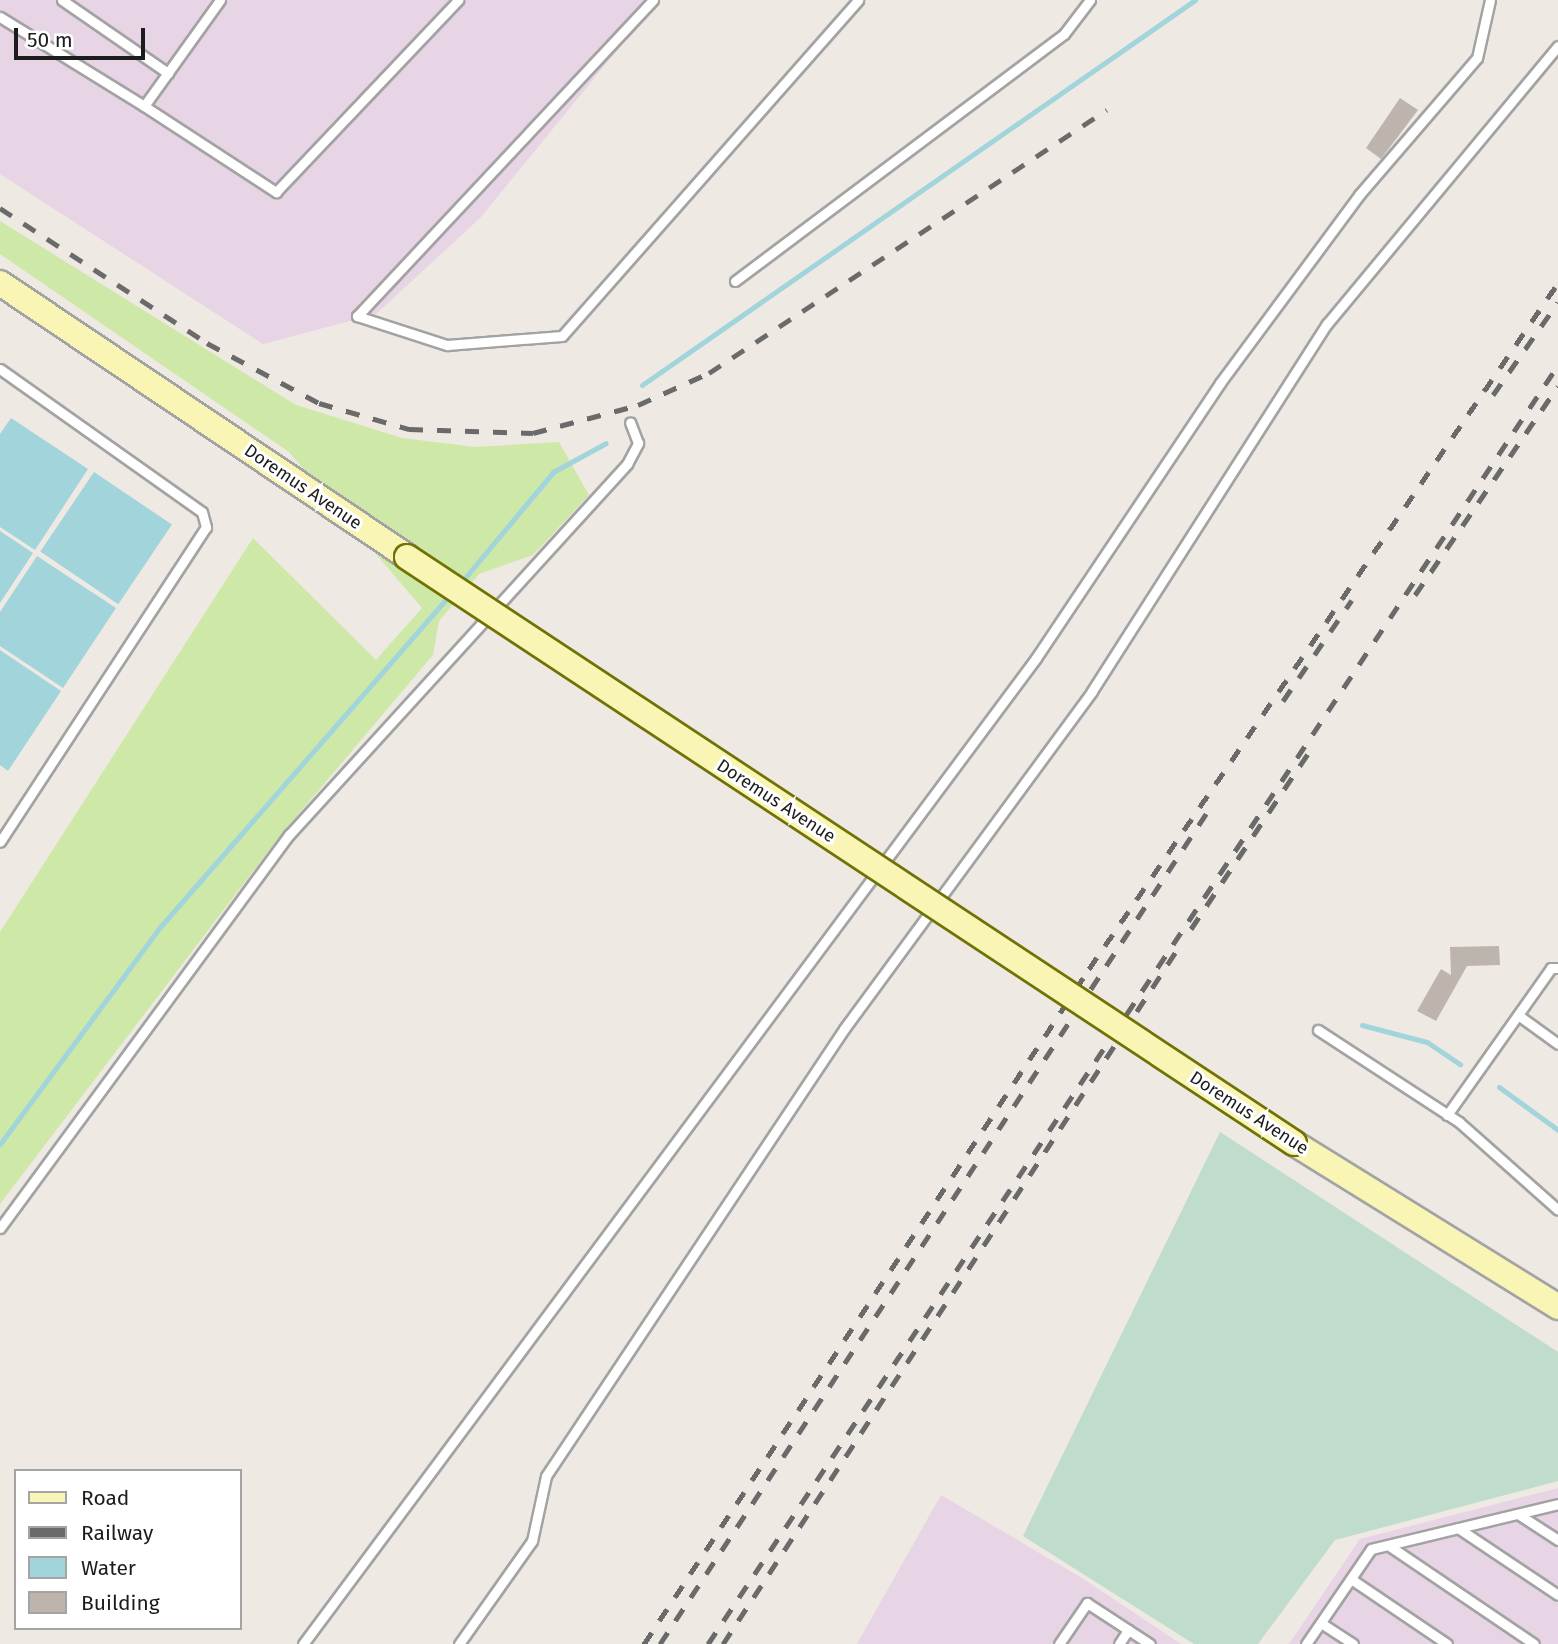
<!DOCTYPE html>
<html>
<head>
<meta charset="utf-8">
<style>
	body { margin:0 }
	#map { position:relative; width:1558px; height:1644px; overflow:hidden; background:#eee9e2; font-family:"Fira Sans",sans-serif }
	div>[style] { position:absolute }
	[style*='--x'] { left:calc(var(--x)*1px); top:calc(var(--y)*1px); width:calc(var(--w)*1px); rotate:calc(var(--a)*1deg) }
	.industrial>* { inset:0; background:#e7d4e5 }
	.grass>* { inset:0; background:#cde8a7 }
	.wetland>* { inset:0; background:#bfdccc }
	.water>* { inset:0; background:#a2d4dc; transform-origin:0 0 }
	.stream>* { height:5px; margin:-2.5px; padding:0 2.5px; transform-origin:2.5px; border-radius:2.5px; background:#a2d4dc }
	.building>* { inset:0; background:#beb4ae }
	.roads { filter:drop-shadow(2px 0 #a3a3a3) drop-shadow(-2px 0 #a3a3a3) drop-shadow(0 2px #a3a3a3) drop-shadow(0 -2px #a3a3a3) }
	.lane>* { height:9px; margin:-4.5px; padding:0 4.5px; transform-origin:4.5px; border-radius:4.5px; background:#fff }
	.secondary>* { height:24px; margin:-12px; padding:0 12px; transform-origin:12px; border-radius:12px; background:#f9f6b5 }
	.rail>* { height:5px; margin-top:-2.5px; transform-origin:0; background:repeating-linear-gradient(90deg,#6a6a6a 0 14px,transparent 0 28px) }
	.bridges { filter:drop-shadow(2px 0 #707205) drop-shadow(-2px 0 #707205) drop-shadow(0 2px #707205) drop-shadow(0 -2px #707205) }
	.secondary-bridge>* { height:24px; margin:-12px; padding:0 12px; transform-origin:12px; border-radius:12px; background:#f9f6b5 }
	span { translate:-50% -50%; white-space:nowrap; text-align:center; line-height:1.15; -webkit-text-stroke:6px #fff; paint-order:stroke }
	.street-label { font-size:18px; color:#1c1c1c }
	.legend { position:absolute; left:14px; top:1469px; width:228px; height:161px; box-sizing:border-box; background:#fff; border:2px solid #a4a4a4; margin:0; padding:9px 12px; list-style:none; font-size:21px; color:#1c1c1c }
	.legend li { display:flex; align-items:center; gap:14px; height:35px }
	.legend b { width:35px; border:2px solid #a4a4a4 }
	.scale { position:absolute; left:14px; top:28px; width:131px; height:32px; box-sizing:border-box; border:4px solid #1c1c1c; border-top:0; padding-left:9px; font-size:21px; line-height:24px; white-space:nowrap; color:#1c1c1c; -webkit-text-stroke:5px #fff; paint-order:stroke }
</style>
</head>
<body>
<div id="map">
	<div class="industrial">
		<i style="clip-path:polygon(0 0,658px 0,480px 218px,376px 314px,263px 344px,0 174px)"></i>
		<i style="clip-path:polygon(1558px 1488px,1558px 1644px,1289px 1644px,1360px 1539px)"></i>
		<i style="clip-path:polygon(941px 1495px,1082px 1578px,1181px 1644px,857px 1644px)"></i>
	</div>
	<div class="grass">
		<i style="clip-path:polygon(0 221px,296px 405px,402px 438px,475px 447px,559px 442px,589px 495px,533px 555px,479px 574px,439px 621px,433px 655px,279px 837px,0 1204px,0 932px,253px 538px,376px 660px,422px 608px,289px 452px,0 254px)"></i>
	</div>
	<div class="wetland">
		<i style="clip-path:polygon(1220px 1132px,1558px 1352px,1558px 1481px,1335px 1540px,1258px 1644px,1194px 1644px,1023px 1536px)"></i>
	</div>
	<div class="water">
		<i style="clip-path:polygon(11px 418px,88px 469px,35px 550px,0 527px,0 434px)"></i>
		<i style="left:94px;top:472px;width:94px;height:96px;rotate:34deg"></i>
		<i style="clip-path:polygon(0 531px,33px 553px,0 603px)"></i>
		<i style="clip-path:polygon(37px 556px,116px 608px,63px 688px,0 646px,0 612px)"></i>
		<i style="clip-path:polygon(0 650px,61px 691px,8px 771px,0 765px)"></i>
	</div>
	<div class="stream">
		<i style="--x:642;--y:385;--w:674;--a:-34.85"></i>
		<i style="--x:459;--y:585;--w:147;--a:-50.2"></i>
		<i style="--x:553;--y:472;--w:60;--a:-28.7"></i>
		<i style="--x:1362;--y:1025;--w:67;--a:14.7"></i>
		<i style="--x:1427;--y:1042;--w:40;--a:34"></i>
		<i style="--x:1499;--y:1087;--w:73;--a:36.1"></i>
		<i style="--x:0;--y:1144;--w:271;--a:-53.6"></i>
		<i style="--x:161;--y:926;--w:439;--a:-48.9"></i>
	</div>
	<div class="building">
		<i style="clip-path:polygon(1400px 98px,1418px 110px,1381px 159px,1366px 148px)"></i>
		<i style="clip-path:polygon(1499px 946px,1500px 965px,1467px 966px,1436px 1021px,1417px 1011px,1441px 969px,1451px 975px,1450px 947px)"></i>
	</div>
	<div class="roads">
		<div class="lane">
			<i style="--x:62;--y:0;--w:129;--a:34.6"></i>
			<i style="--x:220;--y:0;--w:130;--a:125.6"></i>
			<i style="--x:144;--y:106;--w:158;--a:33.1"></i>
			<i style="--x:276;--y:192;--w:265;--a:-46.5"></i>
			<i style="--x:653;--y:0;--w:433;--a:133.1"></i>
			<i style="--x:357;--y:316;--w:95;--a:17.9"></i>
			<i style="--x:447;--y:345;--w:115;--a:-4.5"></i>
			<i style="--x:562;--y:336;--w:448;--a:-48.6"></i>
			<i style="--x:0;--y:17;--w:169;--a:31.7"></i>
			<i style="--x:735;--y:281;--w:411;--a:-36.9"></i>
			<i style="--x:1064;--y:34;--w:43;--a:-52.6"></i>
			<i style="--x:0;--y:369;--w:247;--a:35.3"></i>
			<i style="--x:202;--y:512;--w:16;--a:75"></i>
			<i style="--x:206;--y:527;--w:376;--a:123.2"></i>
			<i style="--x:1518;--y:1015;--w:49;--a:35.9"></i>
			<i style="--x:1318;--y:1030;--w:168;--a:33.1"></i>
			<i style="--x:1459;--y:1122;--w:132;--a:41.6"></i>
			<i style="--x:1447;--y:1115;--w:180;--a:-54.7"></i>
			<i style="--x:1551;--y:968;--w:7;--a:0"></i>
			<i style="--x:0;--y:1228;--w:488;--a:-53.7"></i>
			<i style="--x:289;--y:835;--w:502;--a:-47.66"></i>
			<i style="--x:627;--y:464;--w:24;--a:-62"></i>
			<i style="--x:638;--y:443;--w:22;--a:-111"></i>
			<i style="--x:1518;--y:1514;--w:48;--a:33"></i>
			<i style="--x:1458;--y:1528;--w:120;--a:33.8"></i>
			<i style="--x:1388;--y:1545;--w:176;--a:34.1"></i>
			<i style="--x:1351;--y:1579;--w:116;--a:34.1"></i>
			<i style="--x:1321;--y:1623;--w:38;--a:33"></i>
			<i style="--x:303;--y:1644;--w:1229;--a:-53.37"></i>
			<i style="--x:1036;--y:658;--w:331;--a:-56.2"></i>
			<i style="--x:1220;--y:383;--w:234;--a:-53.5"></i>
			<i style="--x:1359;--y:195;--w:181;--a:-49.3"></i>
			<i style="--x:1477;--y:58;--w:59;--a:-77.4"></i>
			<i style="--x:459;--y:1644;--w:126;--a:-54.7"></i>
			<i style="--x:532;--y:1541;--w:66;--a:-77.8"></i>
			<i style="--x:546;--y:1476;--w:537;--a:-56.31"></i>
			<i style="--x:844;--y:1029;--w:419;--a:-53.7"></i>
			<i style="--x:1092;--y:691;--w:436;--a:-57.4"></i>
			<i style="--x:1327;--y:324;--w:361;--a:-50.3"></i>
			<i style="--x:1059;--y:1644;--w:50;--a:-55.7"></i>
			<i style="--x:1087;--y:1603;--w:75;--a:33.1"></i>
			<i style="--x:1119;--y:1644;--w:17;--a:-57"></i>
			<i style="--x:1306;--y:1644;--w:115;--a:-55.6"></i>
			<i style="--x:1371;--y:1549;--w:192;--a:-13.5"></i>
		</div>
		<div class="secondary">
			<i style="--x:0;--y:283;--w:491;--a:33.9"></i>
			<i style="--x:1294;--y:1143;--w:311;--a:31.8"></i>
		</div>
	</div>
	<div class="rail">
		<i style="--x:0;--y:208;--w:247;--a:33.1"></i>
		<i style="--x:207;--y:343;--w:127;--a:28.2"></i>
		<i style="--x:319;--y:403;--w:94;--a:16.1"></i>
		<i style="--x:409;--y:429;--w:124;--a:1.8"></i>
		<i style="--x:533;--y:433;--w:109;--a:-14.9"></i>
		<i style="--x:638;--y:405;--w:78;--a:-24.3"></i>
		<i style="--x:709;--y:373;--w:477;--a:-33.5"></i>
		<i style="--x:1493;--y:395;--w:113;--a:-55"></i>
		<i style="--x:1415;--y:595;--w:253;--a:-55.6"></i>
		<i style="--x:1283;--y:701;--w:122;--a:-55.7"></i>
		<i style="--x:1191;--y:929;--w:213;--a:-56.3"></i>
		<i style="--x:644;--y:1644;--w:808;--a:-56.6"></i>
		<i style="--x:1089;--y:969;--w:831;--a:-55.64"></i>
		<i style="--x:660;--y:1644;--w:1001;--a:-56.66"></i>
		<i style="--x:708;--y:1644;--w:1536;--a:-56.39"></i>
		<i style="--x:723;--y:1644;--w:829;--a:-56.81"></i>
	</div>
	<div class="bridges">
		<div class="secondary-bridge">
			<i style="--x:407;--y:557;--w:1063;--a:33.45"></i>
		</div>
	</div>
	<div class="street-label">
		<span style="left:303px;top:487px;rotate:34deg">Doremus Avenue</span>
		<span style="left:776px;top:801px;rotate:33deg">Doremus Avenue</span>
		<span style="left:1249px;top:1113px;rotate:33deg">Doremus Avenue</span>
	</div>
	<ul class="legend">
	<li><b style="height:9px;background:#f9f6b5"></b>Road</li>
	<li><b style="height:9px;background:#6a6a6a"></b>Railway</li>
	<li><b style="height:19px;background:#a2d4dc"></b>Water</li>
	<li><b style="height:19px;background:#beb4ae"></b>Building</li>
	</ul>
	<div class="scale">50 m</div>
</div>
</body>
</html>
